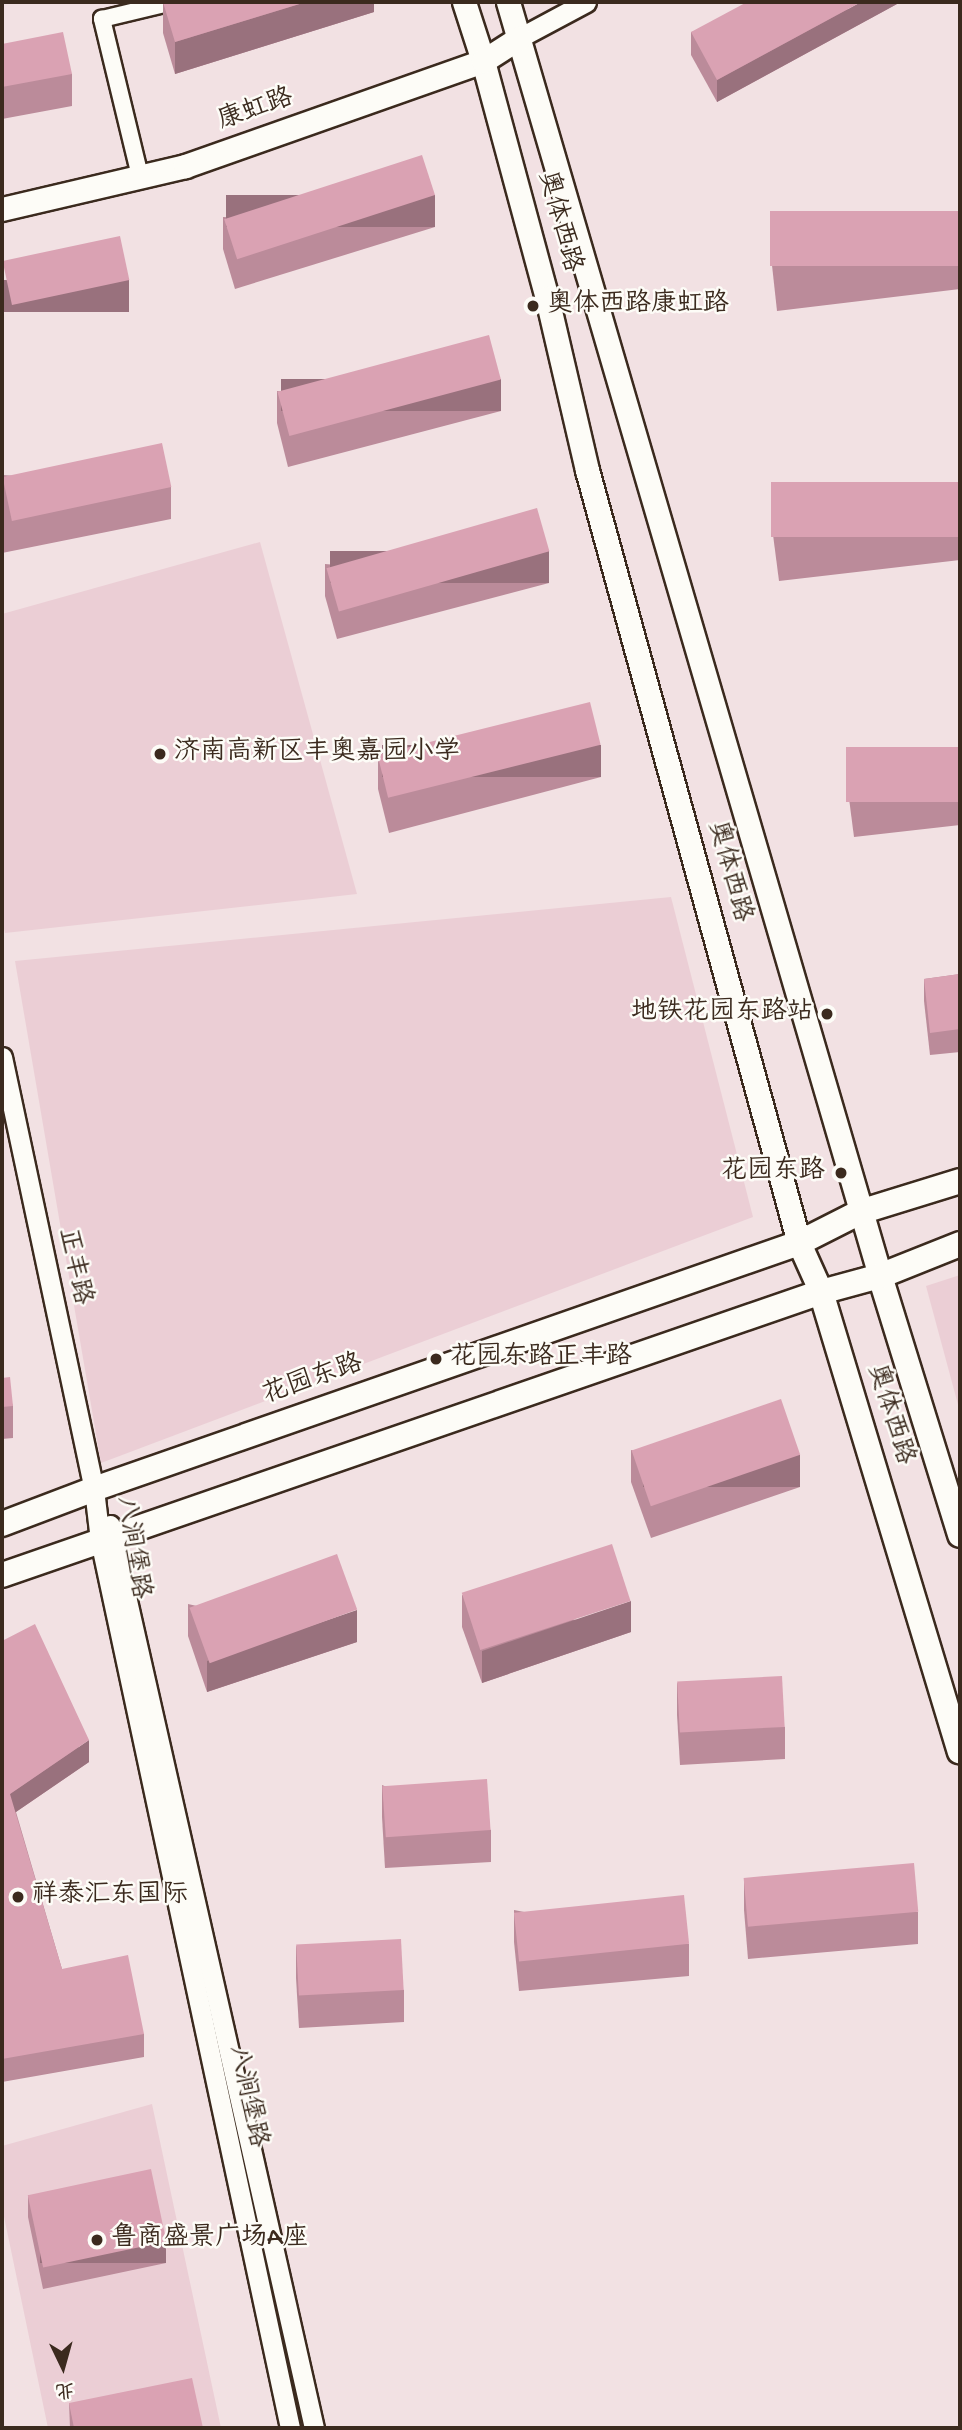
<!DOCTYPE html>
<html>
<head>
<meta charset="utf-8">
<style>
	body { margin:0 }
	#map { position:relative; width:962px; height:2430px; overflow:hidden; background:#f2e1e3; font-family:"Gochi Hand","LXGW WenKai TC",sans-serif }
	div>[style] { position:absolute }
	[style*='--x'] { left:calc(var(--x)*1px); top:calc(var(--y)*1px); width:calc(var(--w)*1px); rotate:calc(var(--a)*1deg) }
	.built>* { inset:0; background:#ebced5 }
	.roads { filter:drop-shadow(2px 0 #3b2a1e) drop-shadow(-2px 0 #3b2a1e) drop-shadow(0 2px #3b2a1e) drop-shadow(0 -2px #3b2a1e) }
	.minor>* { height:16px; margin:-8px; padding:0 8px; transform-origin:8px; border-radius:8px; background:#fdfcf7 }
	.tertiary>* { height:19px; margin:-9.5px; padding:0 9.5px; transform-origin:9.5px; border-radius:9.5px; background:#fdfcf7 }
	.secondary>* { height:23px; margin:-11.5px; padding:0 11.5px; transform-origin:11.5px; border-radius:11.5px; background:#fdfcf7 }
	.primary>* { height:24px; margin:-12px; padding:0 12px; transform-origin:12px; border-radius:12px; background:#fdfcf7 }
	.wall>* { inset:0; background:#bb8b9a }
	.shaded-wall>* { inset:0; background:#99717d; transform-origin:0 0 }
	.building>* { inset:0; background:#daa2b3; transform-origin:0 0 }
	.dots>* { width:19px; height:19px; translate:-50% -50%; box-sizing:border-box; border:4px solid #fdfcf7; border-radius:50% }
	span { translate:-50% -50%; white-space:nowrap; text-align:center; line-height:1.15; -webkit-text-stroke:5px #fdfcf7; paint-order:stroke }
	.street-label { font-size:26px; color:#3b2a1e }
	.poi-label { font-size:26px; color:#3b2a1e }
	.left { translate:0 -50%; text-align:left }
	.right { translate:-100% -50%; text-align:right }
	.frame { position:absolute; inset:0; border:4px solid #3b2a1e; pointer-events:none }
	.north { position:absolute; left:28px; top:2332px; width:70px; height:70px; -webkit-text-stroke:5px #fdfcf7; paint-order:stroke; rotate:175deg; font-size:19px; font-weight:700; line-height:28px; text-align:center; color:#3b2a1e }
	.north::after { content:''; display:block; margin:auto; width:24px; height:32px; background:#3b2a1e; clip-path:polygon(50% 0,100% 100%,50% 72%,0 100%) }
</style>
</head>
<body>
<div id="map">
	<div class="built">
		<i style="clip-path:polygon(260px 542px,357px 894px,5px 933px,2px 921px,2px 614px)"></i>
		<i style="clip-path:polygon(671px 897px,753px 1217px,101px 1463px,15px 961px)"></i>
		<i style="clip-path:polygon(960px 1275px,960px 1412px,926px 1286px)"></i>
		<i style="clip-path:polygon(152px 2104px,221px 2428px,48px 2428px,2px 2207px,2px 2146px)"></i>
	</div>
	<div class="roads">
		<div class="minor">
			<i style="--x:140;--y:176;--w:162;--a:-103.6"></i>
			<i style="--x:102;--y:19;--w:73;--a:-13.5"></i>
		</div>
		<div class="tertiary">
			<i style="--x:519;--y:38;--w:76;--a:-28.2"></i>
			<i style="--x:2;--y:1057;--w:442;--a:78"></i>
			<i style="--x:94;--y:1489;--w:51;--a:83.3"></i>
			<i style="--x:100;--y:1540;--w:908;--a:77.92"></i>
			<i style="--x:110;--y:1525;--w:926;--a:77.27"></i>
		</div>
		<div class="secondary">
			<i style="--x:464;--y:2;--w:62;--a:72.1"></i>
			<i style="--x:483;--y:61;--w:245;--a:74.9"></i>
			<i style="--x:547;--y:298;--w:177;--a:76.9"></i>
			<i style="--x:587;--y:470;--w:802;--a:74.66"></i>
			<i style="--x:799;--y:1243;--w:54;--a:65.8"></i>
			<i style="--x:508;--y:2;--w:1327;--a:73.72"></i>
			<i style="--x:2;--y:209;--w:188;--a:-13.2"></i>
			<i style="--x:185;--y:166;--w:316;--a:-19.4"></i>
			<i style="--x:483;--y:61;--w:43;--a:-32.6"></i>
		</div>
		<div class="primary">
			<i style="--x:880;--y:1276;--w:271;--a:72.8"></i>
			<i style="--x:821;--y:1292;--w:480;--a:73.2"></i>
			<i style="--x:2;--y:1524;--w:98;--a:-20.8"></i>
			<i style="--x:94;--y:1489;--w:747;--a:-19.24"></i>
			<i style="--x:799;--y:1243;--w:68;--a:-26.9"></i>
			<i style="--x:860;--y:1212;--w:105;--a:-17.2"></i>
			<i style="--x:2;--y:1575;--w:867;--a:-19.06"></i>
			<i style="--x:821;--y:1292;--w:61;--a:-15.2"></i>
			<i style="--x:880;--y:1276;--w:86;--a:-21.8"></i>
		</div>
	</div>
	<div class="wall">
		<i style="clip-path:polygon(163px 2px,374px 2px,374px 12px,175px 74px,163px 33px)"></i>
		<i style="clip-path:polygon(897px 2px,897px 4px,717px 102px,691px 55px,691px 32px)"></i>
		<i style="clip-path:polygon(2px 44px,72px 74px,72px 106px,2px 119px)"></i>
		<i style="clip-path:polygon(960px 211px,960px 289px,777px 311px,771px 256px,771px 234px)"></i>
		<i style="clip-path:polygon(223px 217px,435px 227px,235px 289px,223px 249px)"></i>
		<i style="clip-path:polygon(277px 391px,501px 411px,288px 467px,277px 423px)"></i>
		<i style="clip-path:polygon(2px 475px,171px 487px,171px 519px,2px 553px)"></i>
		<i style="clip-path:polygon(960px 482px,960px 560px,779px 581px,772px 527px,772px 505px)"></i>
		<i style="clip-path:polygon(325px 564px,549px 583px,337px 639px,325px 596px)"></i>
		<i style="clip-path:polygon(960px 747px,960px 825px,854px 837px,847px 783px,847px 761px)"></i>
		<i style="clip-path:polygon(378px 757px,601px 777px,389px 833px,378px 789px)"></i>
		<i style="clip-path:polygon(960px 974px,960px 1052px,930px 1055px,924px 1001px,924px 979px)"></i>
		<i style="clip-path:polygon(2px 1378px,13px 1406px,13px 1438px,2px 1439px)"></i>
		<i style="clip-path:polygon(631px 1450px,800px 1487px,651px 1538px,631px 1482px)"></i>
		<i style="clip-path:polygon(462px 1595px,631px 1632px,482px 1683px,462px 1627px)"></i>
		<i style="clip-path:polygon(188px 1604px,357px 1642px,207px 1692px,188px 1636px)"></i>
		<i style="clip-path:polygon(2px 1641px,89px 1762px,16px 1812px,62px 1969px,144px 2034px,144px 2057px,2px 2082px)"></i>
		<i style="clip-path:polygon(677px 1683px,785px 1727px,785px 1759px,680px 1765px,677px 1715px)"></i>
		<i style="clip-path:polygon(382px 1785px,491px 1830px,491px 1862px,385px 1868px,382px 1817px)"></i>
		<i style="clip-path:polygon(744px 1878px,918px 1912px,918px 1944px,748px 1959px,744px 1910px)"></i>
		<i style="clip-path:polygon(514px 1910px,689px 1944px,689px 1976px,519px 1991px,514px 1942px)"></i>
		<i style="clip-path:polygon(296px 1946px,404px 1990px,404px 2022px,299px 2028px,296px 1978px)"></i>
		<i style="clip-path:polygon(28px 2195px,166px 2263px,43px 2289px,28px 2217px)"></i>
		<i style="clip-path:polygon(69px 2403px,203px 2428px,70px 2428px)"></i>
	</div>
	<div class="shaded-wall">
		<i style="clip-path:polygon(306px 2px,374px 2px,374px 12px,175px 74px,175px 42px)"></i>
		<i style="clip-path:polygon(861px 2px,897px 2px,897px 4px,717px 102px,717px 80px)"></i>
		<i style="left:435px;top:195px;width:32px;height:209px;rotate:90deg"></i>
		<i style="left:129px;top:280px;width:32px;height:130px;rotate:90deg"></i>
		<i style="left:501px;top:379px;width:32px;height:220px;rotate:90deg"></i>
		<i style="left:549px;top:551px;width:32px;height:219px;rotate:90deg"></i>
		<i style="left:601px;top:745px;width:32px;height:219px;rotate:90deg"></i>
		<i style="left:800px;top:1455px;width:32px;height:157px;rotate:90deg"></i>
		<i style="clip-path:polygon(631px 1601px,631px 1632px,482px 1683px,482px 1651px)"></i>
		<i style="clip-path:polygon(357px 1610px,357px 1642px,207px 1692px,207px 1661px)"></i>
		<i style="clip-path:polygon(89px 1740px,89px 1762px,10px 1816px,10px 1794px)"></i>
		<i style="left:166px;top:2241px;width:22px;height:126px;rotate:90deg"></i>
	</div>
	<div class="building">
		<i style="clip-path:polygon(163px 2px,306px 2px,175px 42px)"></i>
		<i style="clip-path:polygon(747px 2px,861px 2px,717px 80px,691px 32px)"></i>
		<i style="clip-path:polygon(63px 32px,72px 74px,2px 87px,2px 44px)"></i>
		<i style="left:422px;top:155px;width:42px;height:208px;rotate:72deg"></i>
		<i style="left:960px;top:211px;width:55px;height:190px;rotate:90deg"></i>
		<i style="left:120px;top:236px;width:45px;height:120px;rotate:78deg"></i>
		<i style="left:489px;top:335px;width:46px;height:219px;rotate:75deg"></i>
		<i style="left:162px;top:443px;width:45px;height:163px;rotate:78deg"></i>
		<i style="left:960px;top:482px;width:55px;height:189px;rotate:90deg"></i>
		<i style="left:537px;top:508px;width:45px;height:219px;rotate:74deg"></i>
		<i style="left:590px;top:702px;width:44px;height:219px;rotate:76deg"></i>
		<i style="left:960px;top:747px;width:55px;height:114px;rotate:90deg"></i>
		<i style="clip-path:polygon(960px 974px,960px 1029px,930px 1033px,924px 979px)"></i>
		<i style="clip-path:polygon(10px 1377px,13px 1406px,2px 1407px,2px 1378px)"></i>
		<i style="left:781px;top:1399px;width:59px;height:158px;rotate:71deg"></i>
		<i style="left:612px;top:1544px;width:60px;height:158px;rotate:72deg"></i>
		<i style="left:337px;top:1554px;width:59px;height:157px;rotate:70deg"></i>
		<i style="clip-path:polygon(35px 1624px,89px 1740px,10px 1794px,62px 1969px,128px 1955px,144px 2034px,2px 2059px,2px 1641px)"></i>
		<i style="left:782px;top:1676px;width:51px;height:105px;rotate:87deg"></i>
		<i style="left:487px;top:1779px;width:51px;height:105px;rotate:86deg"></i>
		<i style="left:914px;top:1863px;width:49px;height:171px;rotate:85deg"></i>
		<i style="left:684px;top:1895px;width:49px;height:171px;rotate:84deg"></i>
		<i style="left:401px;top:1939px;width:51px;height:105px;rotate:87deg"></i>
		<i style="left:151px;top:2169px;width:74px;height:126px;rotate:78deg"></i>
		<i style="clip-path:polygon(192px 2378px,203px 2428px,74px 2428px,69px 2403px)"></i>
	</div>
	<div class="dots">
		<i style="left:533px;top:306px;background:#3b2a1e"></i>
		<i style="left:160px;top:754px;background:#3b2a1e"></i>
		<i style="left:827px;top:1014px;background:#3b2a1e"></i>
		<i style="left:841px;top:1173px;background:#3b2a1e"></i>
		<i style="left:436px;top:1359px;background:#3b2a1e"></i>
		<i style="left:18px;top:1897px;background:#3b2a1e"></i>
		<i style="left:97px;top:2240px;background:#3b2a1e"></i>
	</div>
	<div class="street-label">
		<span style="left:256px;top:111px;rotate:-19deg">康虹路</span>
		<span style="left:558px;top:222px;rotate:75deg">奥体西路</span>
		<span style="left:728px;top:872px;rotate:75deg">奥体西路</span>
		<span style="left:73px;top:1267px;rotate:78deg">正丰路</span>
		<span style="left:313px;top:1381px;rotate:-19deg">花园东路</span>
		<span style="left:889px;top:1415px;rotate:73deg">奥体西路</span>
		<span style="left:131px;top:1548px;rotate:81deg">八涧堡路</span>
		<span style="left:246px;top:2097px;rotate:78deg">八涧堡路</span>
	</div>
	<div class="poi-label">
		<span class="left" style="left:547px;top:306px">奥体西路康虹路</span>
		<span class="left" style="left:174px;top:754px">济南高新区丰奥嘉园小学</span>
		<span class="right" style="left:813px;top:1014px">地铁花园东路站</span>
		<span class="right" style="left:825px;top:1173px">花园东路</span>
		<span class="left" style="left:450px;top:1359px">花园东路正丰路</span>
		<span class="left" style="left:32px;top:1897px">祥泰汇东国际</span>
		<span class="left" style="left:111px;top:2240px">鲁商盛景广场A座</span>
	</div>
	<div class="frame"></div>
	<div class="north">北</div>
</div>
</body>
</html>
